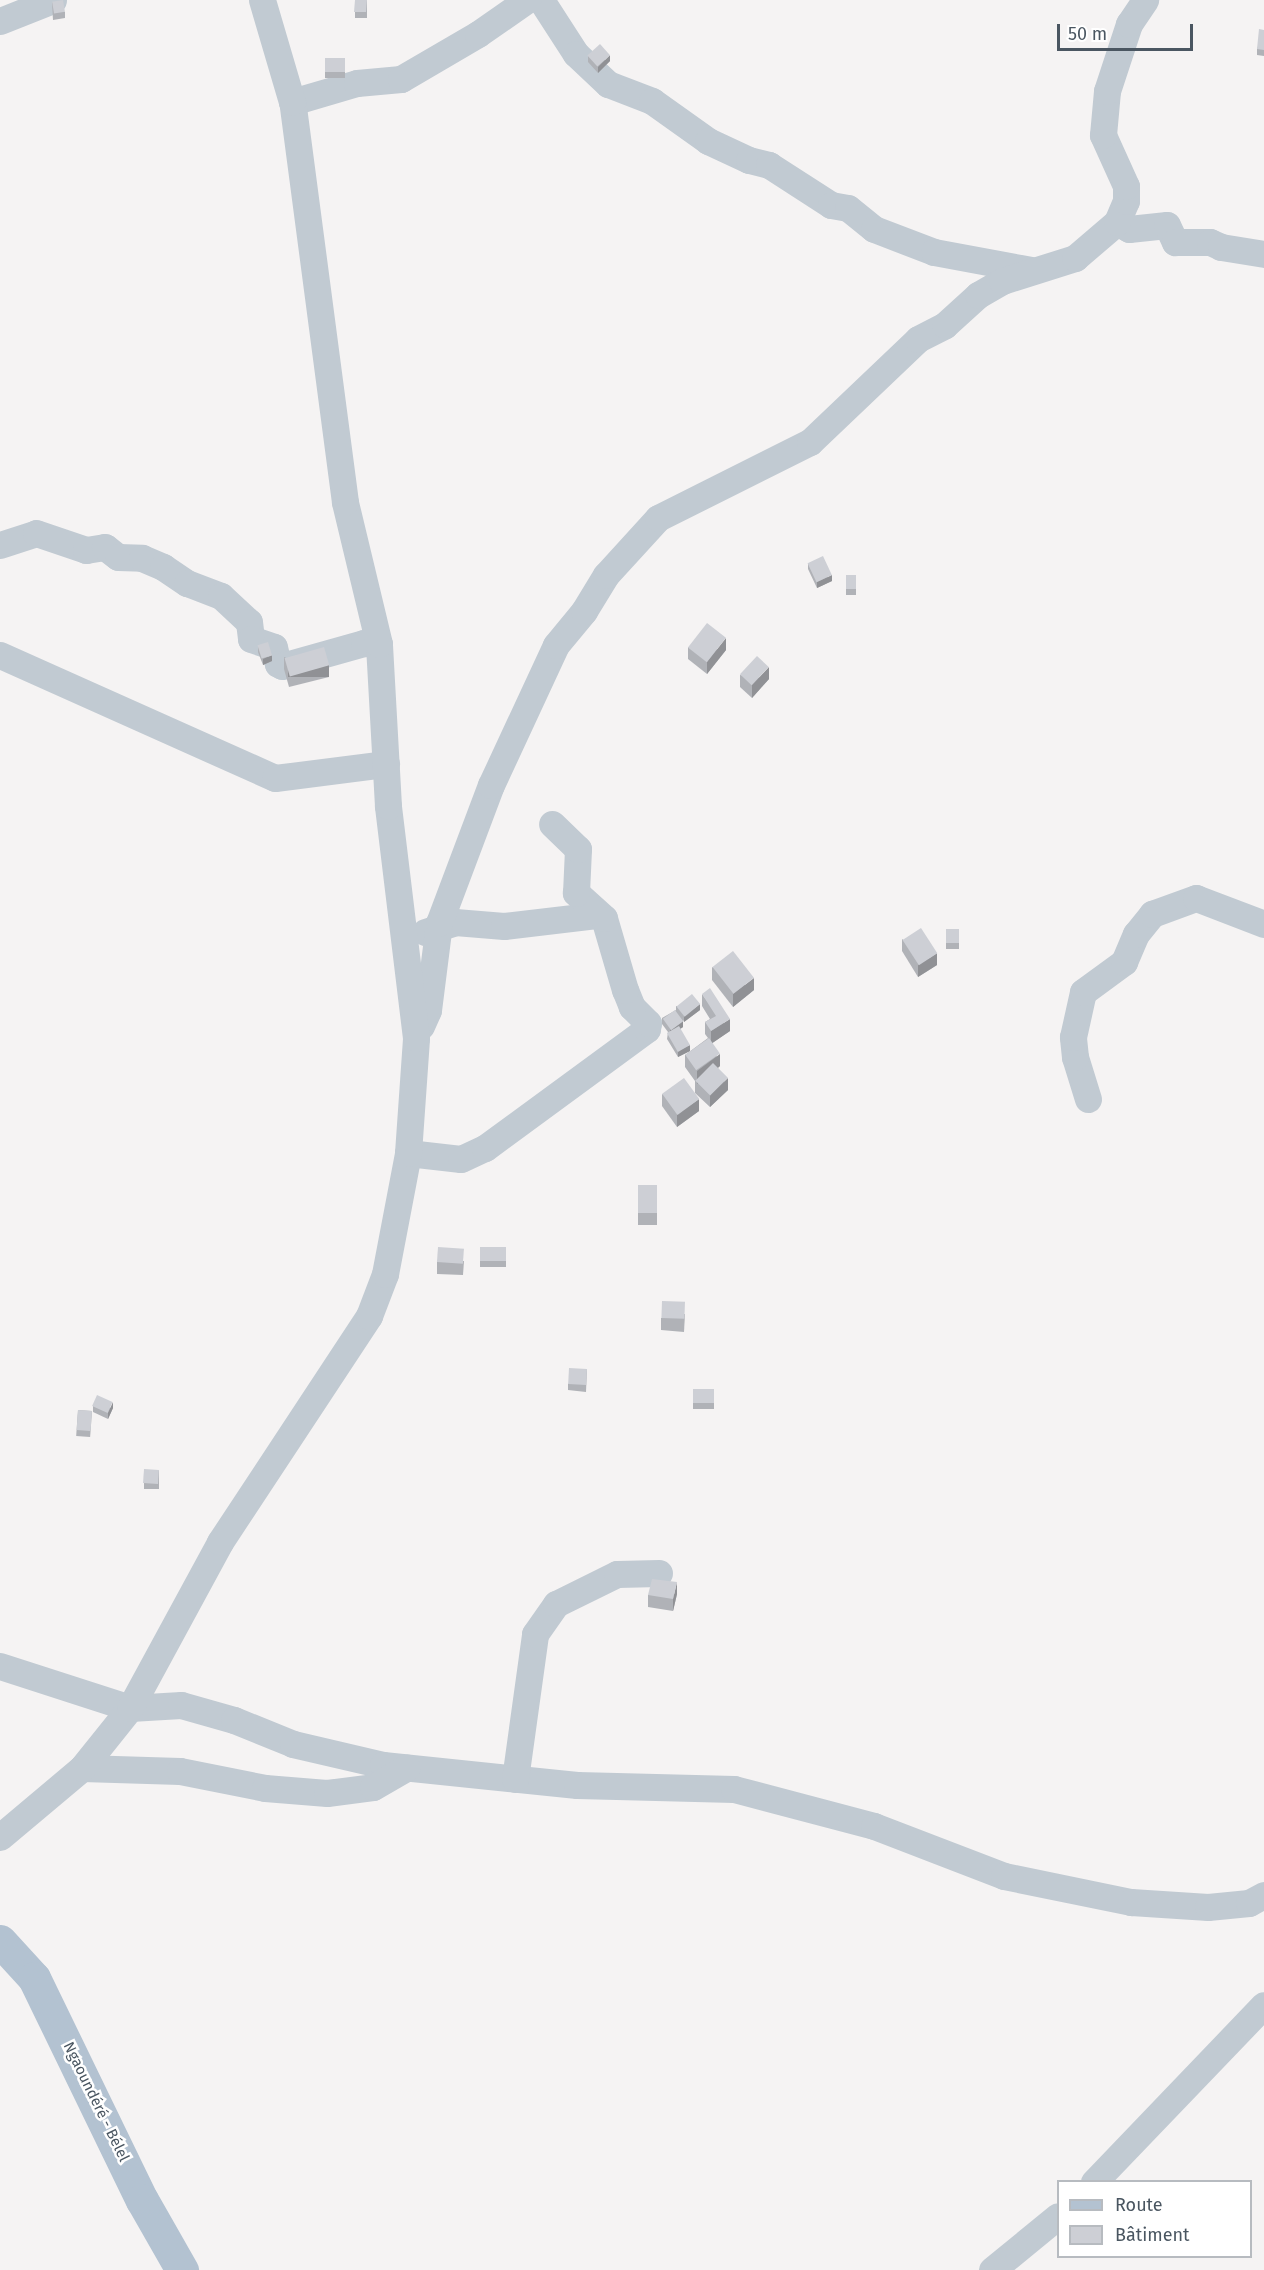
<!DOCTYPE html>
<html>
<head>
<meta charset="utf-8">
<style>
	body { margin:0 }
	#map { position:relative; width:1264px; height:2270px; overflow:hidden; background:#f5f3f3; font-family:"Fira Sans",sans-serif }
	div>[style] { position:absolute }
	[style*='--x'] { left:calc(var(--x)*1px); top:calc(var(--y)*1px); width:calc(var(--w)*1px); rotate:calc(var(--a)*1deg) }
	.minor>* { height:27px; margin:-13.5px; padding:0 13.5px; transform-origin:13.5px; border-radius:13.5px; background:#c1cad2 }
	.major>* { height:33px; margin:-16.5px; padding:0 16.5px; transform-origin:16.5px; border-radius:16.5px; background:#b3c2d1 }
	.wall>* { inset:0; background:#b0b2b7; transform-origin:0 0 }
	.shaded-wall>* { inset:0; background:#909195; transform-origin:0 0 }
	.building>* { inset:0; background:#cdcfd5; transform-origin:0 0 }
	span { translate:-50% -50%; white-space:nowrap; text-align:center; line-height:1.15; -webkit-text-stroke:5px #fff; paint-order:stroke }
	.street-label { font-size:15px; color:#4a5661 }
	.legend { position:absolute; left:1057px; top:2180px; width:195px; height:78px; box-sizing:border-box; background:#fff; border:2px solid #b7bbc0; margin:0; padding:8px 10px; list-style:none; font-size:18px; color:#4a5661 }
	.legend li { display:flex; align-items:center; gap:12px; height:30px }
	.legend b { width:30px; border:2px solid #b7bbc0 }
	.scale { position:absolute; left:1057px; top:24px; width:136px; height:27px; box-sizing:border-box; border:3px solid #4a5661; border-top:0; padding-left:8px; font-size:18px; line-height:21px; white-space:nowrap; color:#4a5661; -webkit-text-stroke:4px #fff; paint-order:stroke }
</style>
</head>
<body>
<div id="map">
	<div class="minor">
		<i style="--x:541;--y:0;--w:64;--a:57.1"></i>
		<i style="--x:576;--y:54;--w:44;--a:43.2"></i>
		<i style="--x:608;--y:84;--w:47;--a:21.1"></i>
		<i style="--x:652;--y:101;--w:69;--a:35.5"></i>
		<i style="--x:708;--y:141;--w:45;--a:24.9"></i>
		<i style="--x:749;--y:160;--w:21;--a:14"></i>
		<i style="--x:769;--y:165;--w:74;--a:32.8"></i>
		<i style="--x:831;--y:205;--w:17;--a:10"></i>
		<i style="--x:848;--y:208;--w:33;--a:39"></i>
		<i style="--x:874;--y:229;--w:64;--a:21"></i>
		<i style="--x:934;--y:252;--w:99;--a:10.5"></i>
		<i style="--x:0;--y:21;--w:57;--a:-21.6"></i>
		<i style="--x:292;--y:102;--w:68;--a:-16.3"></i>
		<i style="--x:357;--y:83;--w:44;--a:-5.2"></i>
		<i style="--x:401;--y:79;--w:89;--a:-30.3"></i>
		<i style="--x:478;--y:34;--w:60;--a:-34.8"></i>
		<i style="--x:1117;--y:222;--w:14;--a:30"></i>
		<i style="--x:1129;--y:229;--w:38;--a:-6"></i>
		<i style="--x:1167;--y:225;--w:19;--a:65"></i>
		<i style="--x:1175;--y:242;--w:35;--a:0"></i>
		<i style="--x:1210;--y:242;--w:12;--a:24"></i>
		<i style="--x:1221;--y:247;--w:44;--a:9.2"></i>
		<i style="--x:0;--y:545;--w:38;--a:-18"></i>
		<i style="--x:36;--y:533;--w:53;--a:18.8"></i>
		<i style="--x:86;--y:550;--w:19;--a:-9"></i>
		<i style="--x:105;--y:547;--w:16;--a:38"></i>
		<i style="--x:118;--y:557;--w:24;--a:2"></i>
		<i style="--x:142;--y:558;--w:23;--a:23"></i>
		<i style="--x:163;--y:567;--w:29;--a:34"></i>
		<i style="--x:187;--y:583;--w:36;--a:21"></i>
		<i style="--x:221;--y:596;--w:38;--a:43"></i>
		<i style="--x:249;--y:622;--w:17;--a:83"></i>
		<i style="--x:251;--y:639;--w:24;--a:19"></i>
		<i style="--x:274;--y:647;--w:17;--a:77"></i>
		<i style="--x:278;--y:664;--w:4;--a:27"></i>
		<i style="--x:282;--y:666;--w:85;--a:-15.7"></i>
		<i style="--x:364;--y:643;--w:15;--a:4"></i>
		<i style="--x:0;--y:655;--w:301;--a:24.1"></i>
		<i style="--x:275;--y:778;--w:112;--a:-7.2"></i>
		<i style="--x:425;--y:932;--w:32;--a:-18"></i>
		<i style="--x:455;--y:922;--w:49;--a:4.7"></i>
		<i style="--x:504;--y:926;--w:95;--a:-6.7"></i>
		<i style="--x:421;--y:1026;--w:17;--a:-66"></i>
		<i style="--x:428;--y:1010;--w:88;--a:-82.8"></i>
		<i style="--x:439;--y:923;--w:147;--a:-69.4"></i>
		<i style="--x:491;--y:785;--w:154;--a:-65.1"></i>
		<i style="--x:556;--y:645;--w:44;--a:-50.5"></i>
		<i style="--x:584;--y:611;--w:42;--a:-58.6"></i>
		<i style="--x:606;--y:575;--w:77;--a:-47.6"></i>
		<i style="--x:658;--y:518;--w:170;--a:-26.6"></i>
		<i style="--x:810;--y:442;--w:149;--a:-43.6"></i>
		<i style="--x:918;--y:339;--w:30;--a:-27"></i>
		<i style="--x:945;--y:325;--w:45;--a:-42.3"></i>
		<i style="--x:978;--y:295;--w:28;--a:-30"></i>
		<i style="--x:1002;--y:281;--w:77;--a:-17.5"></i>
		<i style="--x:1075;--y:258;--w:55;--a:-40.6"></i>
		<i style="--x:1117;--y:222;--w:23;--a:-67"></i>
		<i style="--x:1126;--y:201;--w:15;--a:-90"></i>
		<i style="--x:1126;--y:186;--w:56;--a:-114.3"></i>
		<i style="--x:1103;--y:135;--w:44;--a:-84.8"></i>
		<i style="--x:1107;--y:91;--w:71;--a:-71.8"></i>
		<i style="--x:1129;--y:24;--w:29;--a:-56"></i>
		<i style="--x:1088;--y:1099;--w:44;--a:-107.2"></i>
		<i style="--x:1075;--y:1057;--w:20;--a:-96"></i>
		<i style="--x:1073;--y:1037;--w:46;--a:-77.5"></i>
		<i style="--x:1083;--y:992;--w:51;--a:-36.2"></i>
		<i style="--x:1124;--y:962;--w:30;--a:-67"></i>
		<i style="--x:1136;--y:934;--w:26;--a:-51"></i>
		<i style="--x:1152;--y:914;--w:47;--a:-20"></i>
		<i style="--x:1196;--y:898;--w:73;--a:20.9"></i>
		<i style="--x:408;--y:1153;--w:53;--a:6.5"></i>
		<i style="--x:461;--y:1159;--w:26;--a:-25"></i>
		<i style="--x:485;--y:1148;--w:201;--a:-36.3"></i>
		<i style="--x:647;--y:1029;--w:6;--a:-81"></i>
		<i style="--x:648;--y:1023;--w:23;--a:-135"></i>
		<i style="--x:632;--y:1007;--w:18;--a:-112"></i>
		<i style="--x:625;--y:990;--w:75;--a:-106.3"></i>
		<i style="--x:604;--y:918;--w:38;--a:-138"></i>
		<i style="--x:576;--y:893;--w:44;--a:-87.4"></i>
		<i style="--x:578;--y:849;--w:36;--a:-136"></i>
		<i style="--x:0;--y:1666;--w:137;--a:17.9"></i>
		<i style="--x:130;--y:1708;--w:51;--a:-3.4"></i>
		<i style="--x:181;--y:1705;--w:55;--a:15.8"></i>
		<i style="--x:234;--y:1720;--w:64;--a:22.1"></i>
		<i style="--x:293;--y:1744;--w:92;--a:13.1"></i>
		<i style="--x:383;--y:1765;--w:195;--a:5.9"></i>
		<i style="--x:577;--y:1785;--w:157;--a:1.5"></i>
		<i style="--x:734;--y:1789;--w:145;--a:14.8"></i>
		<i style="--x:874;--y:1826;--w:139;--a:21"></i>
		<i style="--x:1004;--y:1876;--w:130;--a:11.6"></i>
		<i style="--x:1131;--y:1902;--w:77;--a:3.7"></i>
		<i style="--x:1208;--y:1907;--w:41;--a:-5.6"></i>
		<i style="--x:1249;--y:1903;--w:17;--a:-28"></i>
		<i style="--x:82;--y:1768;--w:98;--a:1.8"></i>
		<i style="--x:180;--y:1771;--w:87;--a:11.3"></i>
		<i style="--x:265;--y:1788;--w:62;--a:4.6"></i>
		<i style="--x:327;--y:1793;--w:46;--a:-7.4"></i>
		<i style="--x:373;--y:1787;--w:39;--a:-30"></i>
		<i style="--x:515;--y:1779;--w:146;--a:-82.1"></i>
		<i style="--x:535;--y:1634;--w:37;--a:-55"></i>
		<i style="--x:556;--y:1604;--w:68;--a:-26.2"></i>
		<i style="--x:617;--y:1574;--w:42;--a:-1.4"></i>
		<i style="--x:0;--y:1837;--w:107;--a:-40.1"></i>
		<i style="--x:82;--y:1768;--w:77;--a:-51.3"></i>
		<i style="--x:130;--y:1708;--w:189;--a:-61.5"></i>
		<i style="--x:220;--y:1542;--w:271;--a:-56.6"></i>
		<i style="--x:369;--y:1316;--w:45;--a:-69.1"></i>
		<i style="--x:385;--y:1274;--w:123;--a:-79.2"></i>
		<i style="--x:408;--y:1153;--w:115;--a:-86"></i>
		<i style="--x:416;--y:1038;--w:234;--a:-96.9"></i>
		<i style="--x:388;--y:806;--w:162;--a:-93.2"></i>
		<i style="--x:379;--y:644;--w:146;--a:-103.5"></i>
		<i style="--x:345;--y:502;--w:403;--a:-97.5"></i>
		<i style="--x:292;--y:102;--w:106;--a:-106.4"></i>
		<i style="--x:1094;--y:2182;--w:245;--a:-46.2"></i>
		<i style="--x:992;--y:2270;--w:85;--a:-39.3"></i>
	</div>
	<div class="major">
		<i style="--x:0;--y:1941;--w:50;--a:47.4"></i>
		<i style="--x:34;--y:1978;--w:247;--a:64.1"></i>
		<i style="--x:142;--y:2200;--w:81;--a:60.3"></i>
	</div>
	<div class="wall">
		<i style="left:355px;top:0;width:12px;height:18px"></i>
		<i style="clip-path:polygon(52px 2px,65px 12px,65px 18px,53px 20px)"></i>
		<i style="clip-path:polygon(1264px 30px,1264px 56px,1257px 55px,1257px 49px)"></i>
		<i style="clip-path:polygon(588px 56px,610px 61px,598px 73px,588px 62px)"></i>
		<i style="left:325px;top:58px;width:20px;height:20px"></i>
		<i style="clip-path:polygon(808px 563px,832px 581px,817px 588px,808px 569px)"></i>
		<i style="left:846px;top:575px;width:10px;height:20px"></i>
		<i style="clip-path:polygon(258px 646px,272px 661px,263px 665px,258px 652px)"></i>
		<i style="clip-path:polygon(688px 647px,726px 650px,707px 674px,688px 659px)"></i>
		<i style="clip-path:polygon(284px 657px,329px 677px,289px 687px,284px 669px)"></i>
		<i style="clip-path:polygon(740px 675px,769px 679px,752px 698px,740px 687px)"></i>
		<i style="left:946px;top:929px;width:13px;height:20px"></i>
		<i style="clip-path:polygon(902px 939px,937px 965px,918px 977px,902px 951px)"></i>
		<i style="clip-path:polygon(712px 967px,754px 990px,733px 1007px,712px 980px)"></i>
		<i style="clip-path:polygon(702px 994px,730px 1031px,712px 1043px,720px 1066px,718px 1068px,728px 1090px,710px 1107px,695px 1093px,695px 1081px,685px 1067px,685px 1055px,708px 1038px,705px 1034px,705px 1022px,710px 1019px,702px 1006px)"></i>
		<i style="clip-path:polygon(676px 1006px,700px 1010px,684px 1022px,683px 1020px,683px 1027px,680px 1029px,690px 1051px,678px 1057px,667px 1039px,668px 1032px,662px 1024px,662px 1018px,676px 1010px)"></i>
		<i style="clip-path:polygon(662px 1094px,699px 1111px,677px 1127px,662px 1106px)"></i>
		<i style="left:638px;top:1185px;width:19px;height:40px"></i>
		<i style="left:480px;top:1247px;width:26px;height:20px"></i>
		<i style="clip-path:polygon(464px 1261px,463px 1275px,437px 1274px,437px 1262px)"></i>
		<i style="clip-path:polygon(685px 1314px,684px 1332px,661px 1330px,661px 1318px)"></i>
		<i style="clip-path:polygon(587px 1369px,586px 1392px,568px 1390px,568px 1384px)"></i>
		<i style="left:693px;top:1389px;width:21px;height:20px"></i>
		<i style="clip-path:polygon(93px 1406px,113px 1408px,108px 1419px,93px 1412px)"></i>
		<i style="left:78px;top:1410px;width:14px;height:26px;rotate:4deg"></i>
		<i style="clip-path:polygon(159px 1470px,159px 1489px,144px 1489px,144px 1483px)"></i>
		<i style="clip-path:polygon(677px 1594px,673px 1611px,648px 1607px,648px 1595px)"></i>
	</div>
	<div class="shaded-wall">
		<i style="clip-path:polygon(610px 55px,610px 61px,598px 73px,598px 67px)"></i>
		<i style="clip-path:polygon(832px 575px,832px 581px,817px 588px,817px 582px)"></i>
		<i style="clip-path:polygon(726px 638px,726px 650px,707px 674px,707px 662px)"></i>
		<i style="clip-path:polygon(272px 655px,272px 661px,263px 665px,263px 659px)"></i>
		<i style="left:329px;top:665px;width:12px;height:41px;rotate:90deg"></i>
		<i style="clip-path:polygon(769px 667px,769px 679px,752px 698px,752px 685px)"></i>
		<i style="clip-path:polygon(937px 953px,937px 965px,918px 977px,918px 965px)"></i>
		<i style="clip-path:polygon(754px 978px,754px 990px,733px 1007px,733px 994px)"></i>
		<i style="clip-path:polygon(700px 1004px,700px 1010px,684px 1022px,684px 1016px)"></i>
		<i style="clip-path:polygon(730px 1019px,730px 1031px,711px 1044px,711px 1031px)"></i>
		<i style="clip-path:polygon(683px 1021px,683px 1027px,670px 1036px,670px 1030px)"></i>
		<i style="clip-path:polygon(690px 1045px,690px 1051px,678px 1057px,678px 1051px)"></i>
		<i style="clip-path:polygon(720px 1054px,720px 1066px,697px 1084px,697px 1071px)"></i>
		<i style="clip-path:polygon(728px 1078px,728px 1090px,710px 1107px,710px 1095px)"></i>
		<i style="clip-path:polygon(699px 1099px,699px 1111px,677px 1127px,677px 1114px)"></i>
		<i style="clip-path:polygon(113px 1402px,113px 1408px,108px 1419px,108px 1413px)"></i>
		<i style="clip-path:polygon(677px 1582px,677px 1594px,673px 1611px,673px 1599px)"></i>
	</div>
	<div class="building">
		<i style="left:63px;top:0;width:12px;height:11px;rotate:81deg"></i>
		<i style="clip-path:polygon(355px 0,367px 0,366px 12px,354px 12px)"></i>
		<i style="clip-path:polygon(1259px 29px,1264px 30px,1264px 50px,1257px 49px)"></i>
		<i style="left:600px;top:44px;width:15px;height:17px;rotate:48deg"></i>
		<i style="left:325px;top:58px;width:20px;height:14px"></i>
		<i style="left:823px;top:556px;width:21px;height:17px;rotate:65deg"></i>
		<i style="left:846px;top:575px;width:10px;height:14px"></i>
		<i style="left:707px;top:623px;width:24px;height:31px;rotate:38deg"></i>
		<i style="left:268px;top:642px;width:14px;height:11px;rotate:73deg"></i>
		<i style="left:324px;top:647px;width:19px;height:41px;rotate:74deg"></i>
		<i style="left:757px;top:656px;width:16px;height:25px;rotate:43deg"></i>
		<i style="left:921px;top:928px;width:30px;height:22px;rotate:57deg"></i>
		<i style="left:946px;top:929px;width:13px;height:14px"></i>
		<i style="left:733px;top:951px;width:34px;height:26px;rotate:52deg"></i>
		<i style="clip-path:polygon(710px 988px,730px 1019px,711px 1031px,705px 1022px,716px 1016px,702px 994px)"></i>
		<i style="left:692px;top:994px;width:13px;height:20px;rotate:51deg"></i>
		<i style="left:675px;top:1010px;width:14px;height:15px;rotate:54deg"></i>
		<i style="left:679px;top:1026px;width:22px;height:14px;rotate:60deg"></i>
		<i style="left:709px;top:1038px;width:19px;height:29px;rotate:55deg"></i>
		<i style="left:713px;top:1063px;width:21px;height:25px;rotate:45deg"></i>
		<i style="left:684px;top:1078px;width:26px;height:27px;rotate:54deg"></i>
		<i style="left:638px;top:1185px;width:19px;height:28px"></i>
		<i style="left:438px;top:1247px;width:26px;height:15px;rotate:4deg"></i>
		<i style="left:480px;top:1247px;width:26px;height:14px"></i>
		<i style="left:662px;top:1301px;width:23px;height:17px;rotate:2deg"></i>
		<i style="left:569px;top:1368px;width:18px;height:16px;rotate:3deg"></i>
		<i style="left:693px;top:1389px;width:21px;height:14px"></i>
		<i style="left:97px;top:1395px;width:17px;height:12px;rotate:24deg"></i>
		<i style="left:78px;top:1410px;width:14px;height:20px;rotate:4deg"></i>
		<i style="left:144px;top:1469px;width:15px;height:14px;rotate:4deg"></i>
		<i style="clip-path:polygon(652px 1579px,677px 1582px,673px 1599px,648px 1595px)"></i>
	</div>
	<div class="street-label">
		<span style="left:96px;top:2102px;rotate:64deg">Ngaoundéré - Bélel</span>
	</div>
	<ul class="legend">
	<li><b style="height:8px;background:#b3c2d1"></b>Route</li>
	<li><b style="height:16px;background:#cdcfd5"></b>Bâtiment</li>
	</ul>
	<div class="scale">50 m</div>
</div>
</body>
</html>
